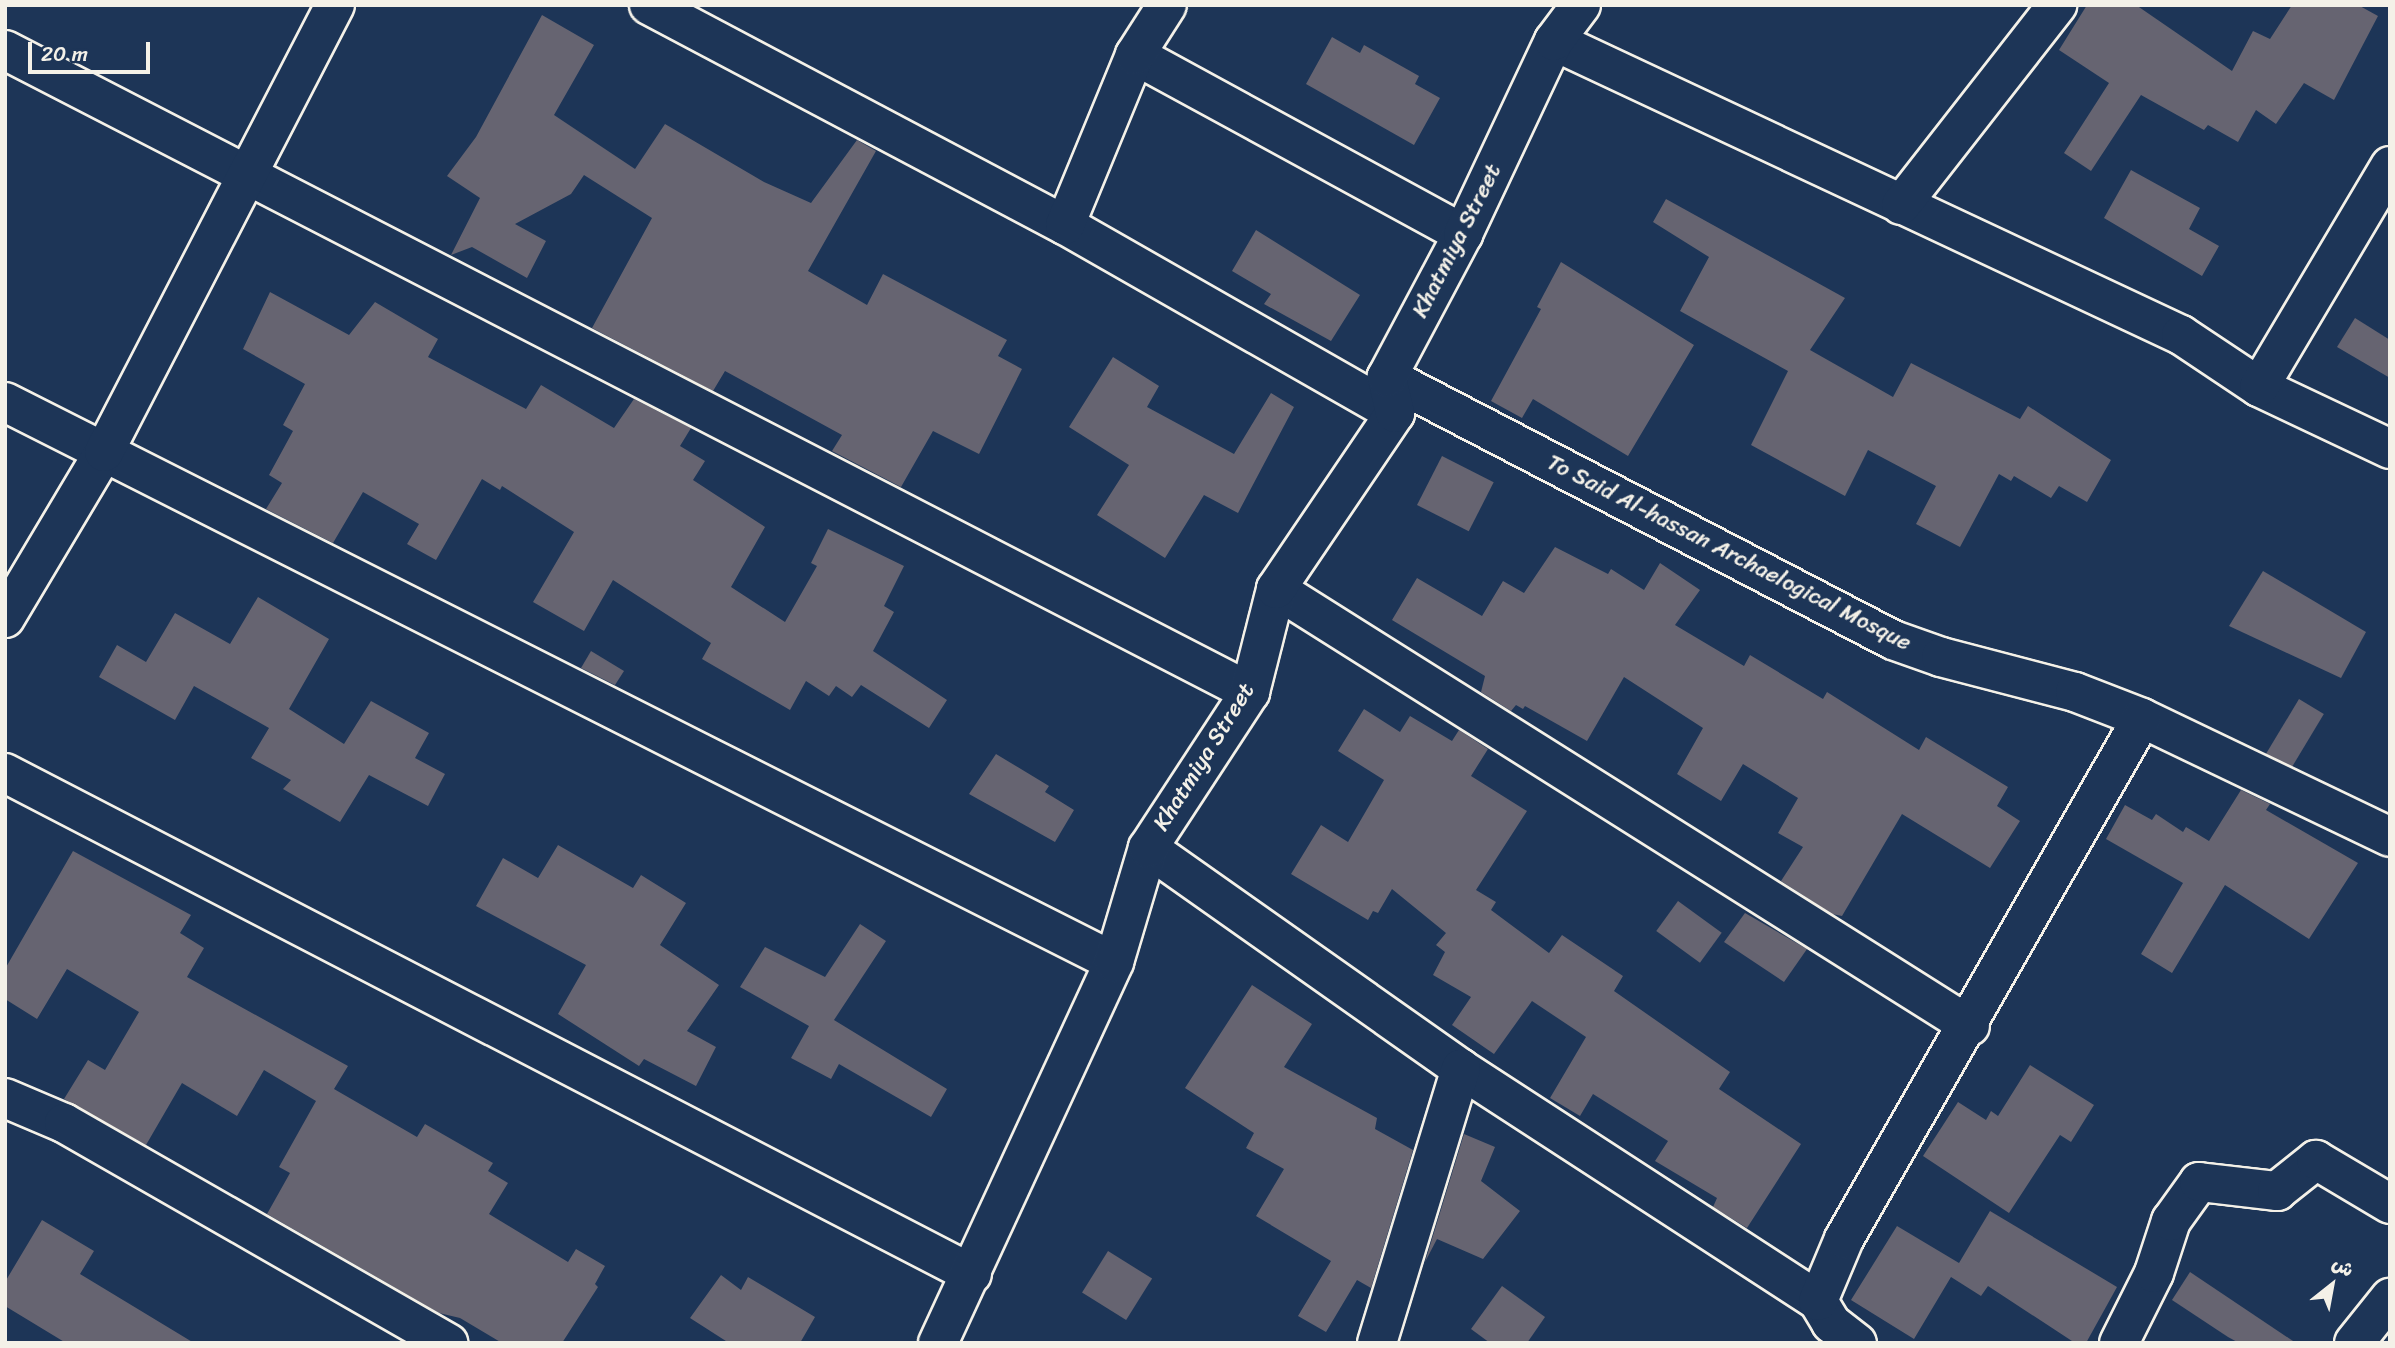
<!DOCTYPE html>
<html>
<head>
<meta charset="utf-8">
<style>
	body { margin:0 }
	#map { position:relative; width:2395px; height:1348px; overflow:hidden; background:#1d3557; font-family:Sriracha,"Playpen Sans Arabic",sans-serif }
	div>[style] { position:absolute }
	[style*='--x'] { left:calc(var(--x)*1px); top:calc(var(--y)*1px); width:calc(var(--w)*1px); rotate:calc(var(--a)*1deg) }
	.building>* { inset:0; background:#666471; transform-origin:0 0 }
	.roads { filter:drop-shadow(2px 0 #f4f1e8) drop-shadow(-2px 0 #f4f1e8) drop-shadow(0 2px #f4f1e8) drop-shadow(0 -2px #f4f1e8) }
	.street>* { height:38px; margin:-19px; padding:0 19px; transform-origin:19px; border-radius:19px; background:#1d3557 }
	.secondary>* { height:38px; margin:-19px; padding:0 19px; transform-origin:19px; border-radius:19px; background:#1d3557 }
	span { translate:-50% -50%; white-space:nowrap; text-align:center; line-height:1.15; -webkit-text-stroke:5px #1d3557; paint-order:stroke }
	.street-label { font-size:23px; color:#f4f1e8 }
	.frame { position:absolute; inset:0; border:7px solid #f4f1e8; pointer-events:none }
	.north { position:absolute; left:2297px; top:1250px; width:70px; height:70px; -webkit-text-stroke:5px #1d3557; paint-order:stroke; rotate:31deg; font-size:19px; font-weight:700; line-height:28px; text-align:center; color:#f4f1e8 }
	.north::after { content:''; display:block; margin:auto; width:24px; height:32px; background:#f4f1e8; clip-path:polygon(50% 0,100% 100%,50% 72%,0 100%) }
	.scale { position:absolute; left:28px; top:42px; width:122px; height:32px; box-sizing:border-box; border:4px solid #f4f1e8; border-top:0; padding-left:9px; font-size:21px; line-height:24px; white-space:nowrap; color:#f4f1e8; -webkit-text-stroke:5px #1d3557; paint-order:stroke }
</style>
</head>
<body>
<div id="map">
	<div class="building">
		<i style="clip-path:polygon(2087px 5px,2136px 5px,2232px 71px,2253px 31px,2270px 39px,2292px 5px,2358px 5px,2378px 16px,2334px 100px,2304px 83px,2276px 124px,2256px 110px,2238px 142px,2208px 125px,2204px 130px,2141px 95px,2091px 171px,2064px 153px,2109px 83px,2059px 50px)"></i>
		<i style="clip-path:polygon(542px 15px,594px 45px,554px 115px,635px 169px,665px 124px,764px 182px,811px 203px,857px 140px,876px 151px,808px 271px,867px 305px,883px 274px,1007px 340px,998px 356px,1022px 369px,979px 454px,933px 431px,901px 487px,832px 451px,842px 435px,725px 371px,713px 391px,592px 328px,652px 218px,584px 175px,571px 194px,515px 224px,546px 241px,527px 278px,472px 247px,451px 255px,480px 198px,447px 176px,476px 137px)"></i>
		<i style="clip-path:polygon(1332px 37px,1360px 53px,1364px 45px,1419px 76px,1415px 84px,1440px 98px,1414px 145px,1306px 84px)"></i>
		<i style="clip-path:polygon(2131px 170px,2200px 208px,2189px 229px,2219px 246px,2202px 276px,2104px 218px)"></i>
		<i style="clip-path:polygon(1666px 199px,1845px 298px,1810px 350px,1893px 397px,1911px 363px,2020px 419px,2028px 406px,2111px 460px,2087px 502px,2059px 486px,2051px 498px,2014px 476px,2011px 481px,1999px 474px,1960px 547px,1916px 524px,1936px 486px,1868px 450px,1845px 496px,1751px 445px,1788px 371px,1680px 311px,1709px 257px,1653px 222px)"></i>
		<i style="clip-path:polygon(1256px 230px,1360px 295px,1331px 341px,1264px 304px,1271px 294px,1232px 271px)"></i>
		<i style="clip-path:polygon(1561px 262px,1694px 345px,1628px 456px,1533px 399px,1522px 418px,1491px 401px,1541px 309px,1537px 307px)"></i>
		<i style="clip-path:polygon(270px 292px,349px 335px,375px 302px,438px 339px,428px 357px,526px 409px,541px 385px,614px 428px,634px 399px,691px 428px,680px 446px,705px 461px,693px 480px,765px 527px,731px 587px,785px 622px,817px 566px,811px 563px,828px 529px,904px 566px,884px 606px,894px 612px,873px 651px,947px 700px,929px 728px,861px 685px,852px 697px,836px 686px,829px 696px,806px 681px,790px 710px,702px 659px,711px 643px,613px 580px,584px 631px,533px 602px,574px 532px,502px 486px,500px 490px,482px 479px,436px 560px,407px 544px,419px 524px,363px 492px,333px 543px,266px 509px,282px 483px,269px 475px,293px 431px,283px 425px,305px 384px,243px 349px)"></i>
		<i style="clip-path:polygon(2355px 318px,2390px 340px,2390px 378px,2337px 347px)"></i>
		<i style="clip-path:polygon(1113px 357px,1159px 386px,1147px 407px,1234px 454px,1271px 393px,1294px 407px,1238px 513px,1204px 495px,1165px 558px,1097px 515px,1129px 465px,1069px 427px)"></i>
		<i style="left:1442px;top:456px;width:58px;height:55px;rotate:27deg"></i>
		<i style="clip-path:polygon(1555px 547px,1608px 574px,1611px 569px,1644px 590px,1660px 563px,1700px 590px,1675px 625px,1744px 666px,1750px 655px,1823px 699px,1827px 692px,1919px 750px,1926px 737px,2008px 787px,1997px 806px,2020px 821px,1990px 868px,1902px 814px,1842px 916px,1832px 914px,1781px 881px,1803px 847px,1778px 833px,1798px 798px,1743px 764px,1721px 801px,1677px 774px,1703px 728px,1624px 677px,1587px 741px,1525px 706px,1523px 709px,1516px 705px,1511px 711px,1481px 692px,1485px 676px,1392px 620px,1417px 578px,1482px 616px,1503px 581px,1524px 593px)"></i>
		<i style="clip-path:polygon(2263px 571px,2366px 632px,2341px 678px,2229px 626px)"></i>
		<i style="clip-path:polygon(258px 597px,329px 639px,289px 709px,344px 744px,371px 701px,429px 733px,415px 758px,445px 774px,428px 806px,369px 775px,340px 822px,283px 789px,291px 780px,251px 758px,269px 728px,194px 686px,175px 720px,99px 677px,117px 645px,146px 662px,175px 613px,230px 644px)"></i>
		<i style="clip-path:polygon(591px 651px,624px 671px,615px 685px,581px 668px)"></i>
		<i style="left:2299px;top:699px;width:29px;height:64px;rotate:31deg"></i>
		<i style="clip-path:polygon(1364px 709px,1400px 732px,1410px 716px,1452px 741px,1459px 730px,1488px 749px,1471px 776px,1527px 811px,1476px 890px,1496px 902px,1491px 910px,1549px 953px,1562px 935px,1623px 976px,1614px 991px,1730px 1072px,1719px 1089px,1801px 1144px,1747px 1228px,1713px 1207px,1717px 1198px,1655px 1161px,1668px 1141px,1593px 1094px,1580px 1116px,1550px 1098px,1586px 1037px,1532px 1001px,1494px 1054px,1452px 1025px,1471px 997px,1433px 975px,1445px 952px,1436px 945px,1446px 933px,1392px 889px,1378px 913px,1373px 911px,1368px 920px,1291px 874px,1321px 825px,1348px 842px,1384px 780px,1338px 751px)"></i>
		<i style="clip-path:polygon(996px 754px,1049px 786px,1045px 792px,1074px 810px,1055px 842px,969px 794px)"></i>
		<i style="clip-path:polygon(2241px 790px,2270px 804px,2266px 810px,2358px 863px,2309px 939px,2225px 885px,2172px 973px,2141px 954px,2183px 883px,2106px 839px,2125px 805px,2152px 820px,2156px 814px,2183px 832px,2186px 827px,2209px 841px)"></i>
		<i style="clip-path:polygon(558px 845px,633px 888px,641px 875px,686px 903px,660px 945px,719px 985px,687px 1031px,716px 1047px,696px 1086px,644px 1059px,639px 1066px,558px 1014px,586px 965px,476px 906px,503px 858px,538px 878px)"></i>
		<i style="clip-path:polygon(73px 851px,191px 915px,180px 933px,204px 948px,187px 977px,348px 1066px,334px 1089px,417px 1137px,425px 1124px,493px 1163px,488px 1171px,508px 1183px,489px 1214px,568px 1262px,576px 1249px,605px 1266px,595px 1284px,598px 1287px,562px 1343px,502px 1343px,460px 1318px,439px 1313px,267px 1214px,290px 1173px,279px 1167px,316px 1101px,264px 1070px,237px 1116px,182px 1083px,146px 1145px,64px 1099px,88px 1060px,105px 1070px,139px 1012px,67px 969px,37px 1019px,5px 999px,5px 969px)"></i>
		<i style="left:1678px;top:901px;width:54px;height:37px;rotate:36deg"></i>
		<i style="clip-path:polygon(1745px 913px,1807px 949px,1784px 982px,1724px 942px)"></i>
		<i style="clip-path:polygon(860px 924px,886px 941px,834px 1020px,947px 1089px,931px 1117px,839px 1064px,831px 1079px,791px 1058px,809px 1026px,740px 987px,765px 947px,825px 977px)"></i>
		<i style="clip-path:polygon(1252px 985px,1312px 1024px,1284px 1067px,1377px 1118px,1375px 1129px,1413px 1150px,1371px 1288px,1357px 1280px,1326px 1332px,1298px 1316px,1331px 1261px,1256px 1216px,1284px 1169px,1246px 1148px,1254px 1133px,1185px 1088px)"></i>
		<i style="clip-path:polygon(2030px 1065px,2094px 1105px,2071px 1142px,2060px 1135px,2009px 1213px,1923px 1156px,1958px 1102px,1986px 1120px,1991px 1111px,1998px 1116px)"></i>
		<i style="clip-path:polygon(1464px 1134px,1495px 1147px,1481px 1181px,1520px 1211px,1483px 1259px,1437px 1239px,1425px 1262px)"></i>
		<i style="clip-path:polygon(1990px 1211px,2117px 1287px,2086px 1343px,2075px 1343px,1988px 1286px,1981px 1296px,1951px 1277px,1914px 1339px,1851px 1300px,1897px 1226px,1959px 1263px)"></i>
		<i style="clip-path:polygon(42px 1220px,94px 1251px,80px 1274px,194px 1343px,66px 1343px,5px 1306px,5px 1282px)"></i>
		<i style="left:1108px;top:1251px;width:52px;height:49px;rotate:32deg"></i>
		<i style="clip-path:polygon(2190px 1272px,2296px 1343px,2239px 1343px,2228px 1337px,2172px 1300px)"></i>
		<i style="clip-path:polygon(721px 1275px,741px 1290px,748px 1277px,815px 1317px,800px 1343px,729px 1343px,690px 1318px)"></i>
		<i style="clip-path:polygon(1502px 1286px,1545px 1317px,1527px 1343px,1490px 1343px,1471px 1329px)"></i>
	</div>
	<div class="roads">
		<div class="street">
			<i style="--x:649;--y:5;--w:471;--a:27.9"></i>
			<i style="--x:1065;--y:225;--w:380;--a:29.7"></i>
			<i style="--x:1554;--y:41;--w:693;--a:25.12"></i>
			<i style="--x:2181;--y:335;--w:94;--a:33.7"></i>
			<i style="--x:2259;--y:387;--w:145;--a:25.3"></i>
			<i style="--x:5;--y:50;--w:1401;--a:27.28"></i>
			<i style="--x:1135;--y:55;--w:374;--a:28.6"></i>
			<i style="--x:1901;--y:205;--w:254;--a:-52"></i>
			<i style="--x:1065;--y:225;--w:184;--a:-67.6"></i>
			<i style="--x:1135;--y:55;--w:59;--a:-57.4"></i>
			<i style="--x:1387;--y:377;--w:570;--a:27.46"></i>
			<i style="--x:1893;--y:640;--w:51;--a:19.5"></i>
			<i style="--x:1941;--y:657;--w:138;--a:14.6"></i>
			<i style="--x:2075;--y:692;--w:72;--a:21.2"></i>
			<i style="--x:2142;--y:718;--w:275;--a:25.6"></i>
			<i style="--x:2259;--y:387;--w:257;--a:-59.3"></i>
			<i style="--x:5;--y:402;--w:1242;--a:26.79"></i>
			<i style="--x:1276;--y:589;--w:820;--a:32.2"></i>
			<i style="--x:5;--y:618;--w:193;--a:-59.2"></i>
			<i style="--x:104;--y:452;--w:503;--a:-62.67"></i>
			<i style="--x:5;--y:773;--w:1089;--a:27.39"></i>
			<i style="--x:1148;--y:848;--w:383;--a:35.2"></i>
			<i style="--x:1461;--y:1069;--w:426;--a:33"></i>
			<i style="--x:1818;--y:1301;--w:26;--a:59"></i>
			<i style="--x:1831;--y:1323;--w:33;--a:38"></i>
			<i style="--x:5;--y:1098;--w:64;--a:23"></i>
			<i style="--x:64;--y:1123;--w:443;--a:29.8"></i>
			<i style="--x:1818;--y:1301;--w:67;--a:-67.2"></i>
			<i style="--x:1844;--y:1239;--w:600;--a:-60.23"></i>
			<i style="--x:1377;--y:1343;--w:287;--a:-73"></i>
			<i style="--x:2119;--y:1343;--w:78;--a:-63.4"></i>
			<i style="--x:2154;--y:1273;--w:55;--a:-71.9"></i>
			<i style="--x:2171;--y:1221;--w:48;--a:-54.3"></i>
			<i style="--x:2199;--y:1182;--w:79;--a:6.6"></i>
			<i style="--x:2277;--y:1191;--w:50;--a:-38.5"></i>
			<i style="--x:2316;--y:1160;--w:86;--a:30.7"></i>
			<i style="--x:2354;--y:1343;--w:58;--a:-51.3"></i>
		</div>
		<div class="secondary">
			<i style="--x:938;--y:1343;--w:420;--a:-65.2"></i>
			<i style="--x:1114;--y:962;--w:119;--a:-73.4"></i>
			<i style="--x:1148;--y:848;--w:186;--a:-56.8"></i>
			<i style="--x:1250;--y:692;--w:106;--a:-75.8"></i>
			<i style="--x:1276;--y:589;--w:212;--a:-55.9"></i>
			<i style="--x:1395;--y:413;--w:37;--a:-103"></i>
			<i style="--x:1387;--y:377;--w:162;--a:-62"></i>
			<i style="--x:1463;--y:234;--w:213;--a:-64.8"></i>
			<i style="--x:1554;--y:41;--w:45;--a:-53.1"></i>
		</div>
	</div>
	<div class="street-label">
		<span style="left:1457px;top:241px;rotate:-63deg">Khatmiya Street</span>
		<span style="left:1729px;top:553px;rotate:27deg">To Said Al-hassan Archaelogical Mosque</span>
		<span style="left:1204px;top:757px;rotate:-58deg">Khatmiya Street</span>
	</div>
	<div class="frame"></div>
	<div class="north">ش</div>
	<div class="scale">20 m</div>
</div>
</body>
</html>
